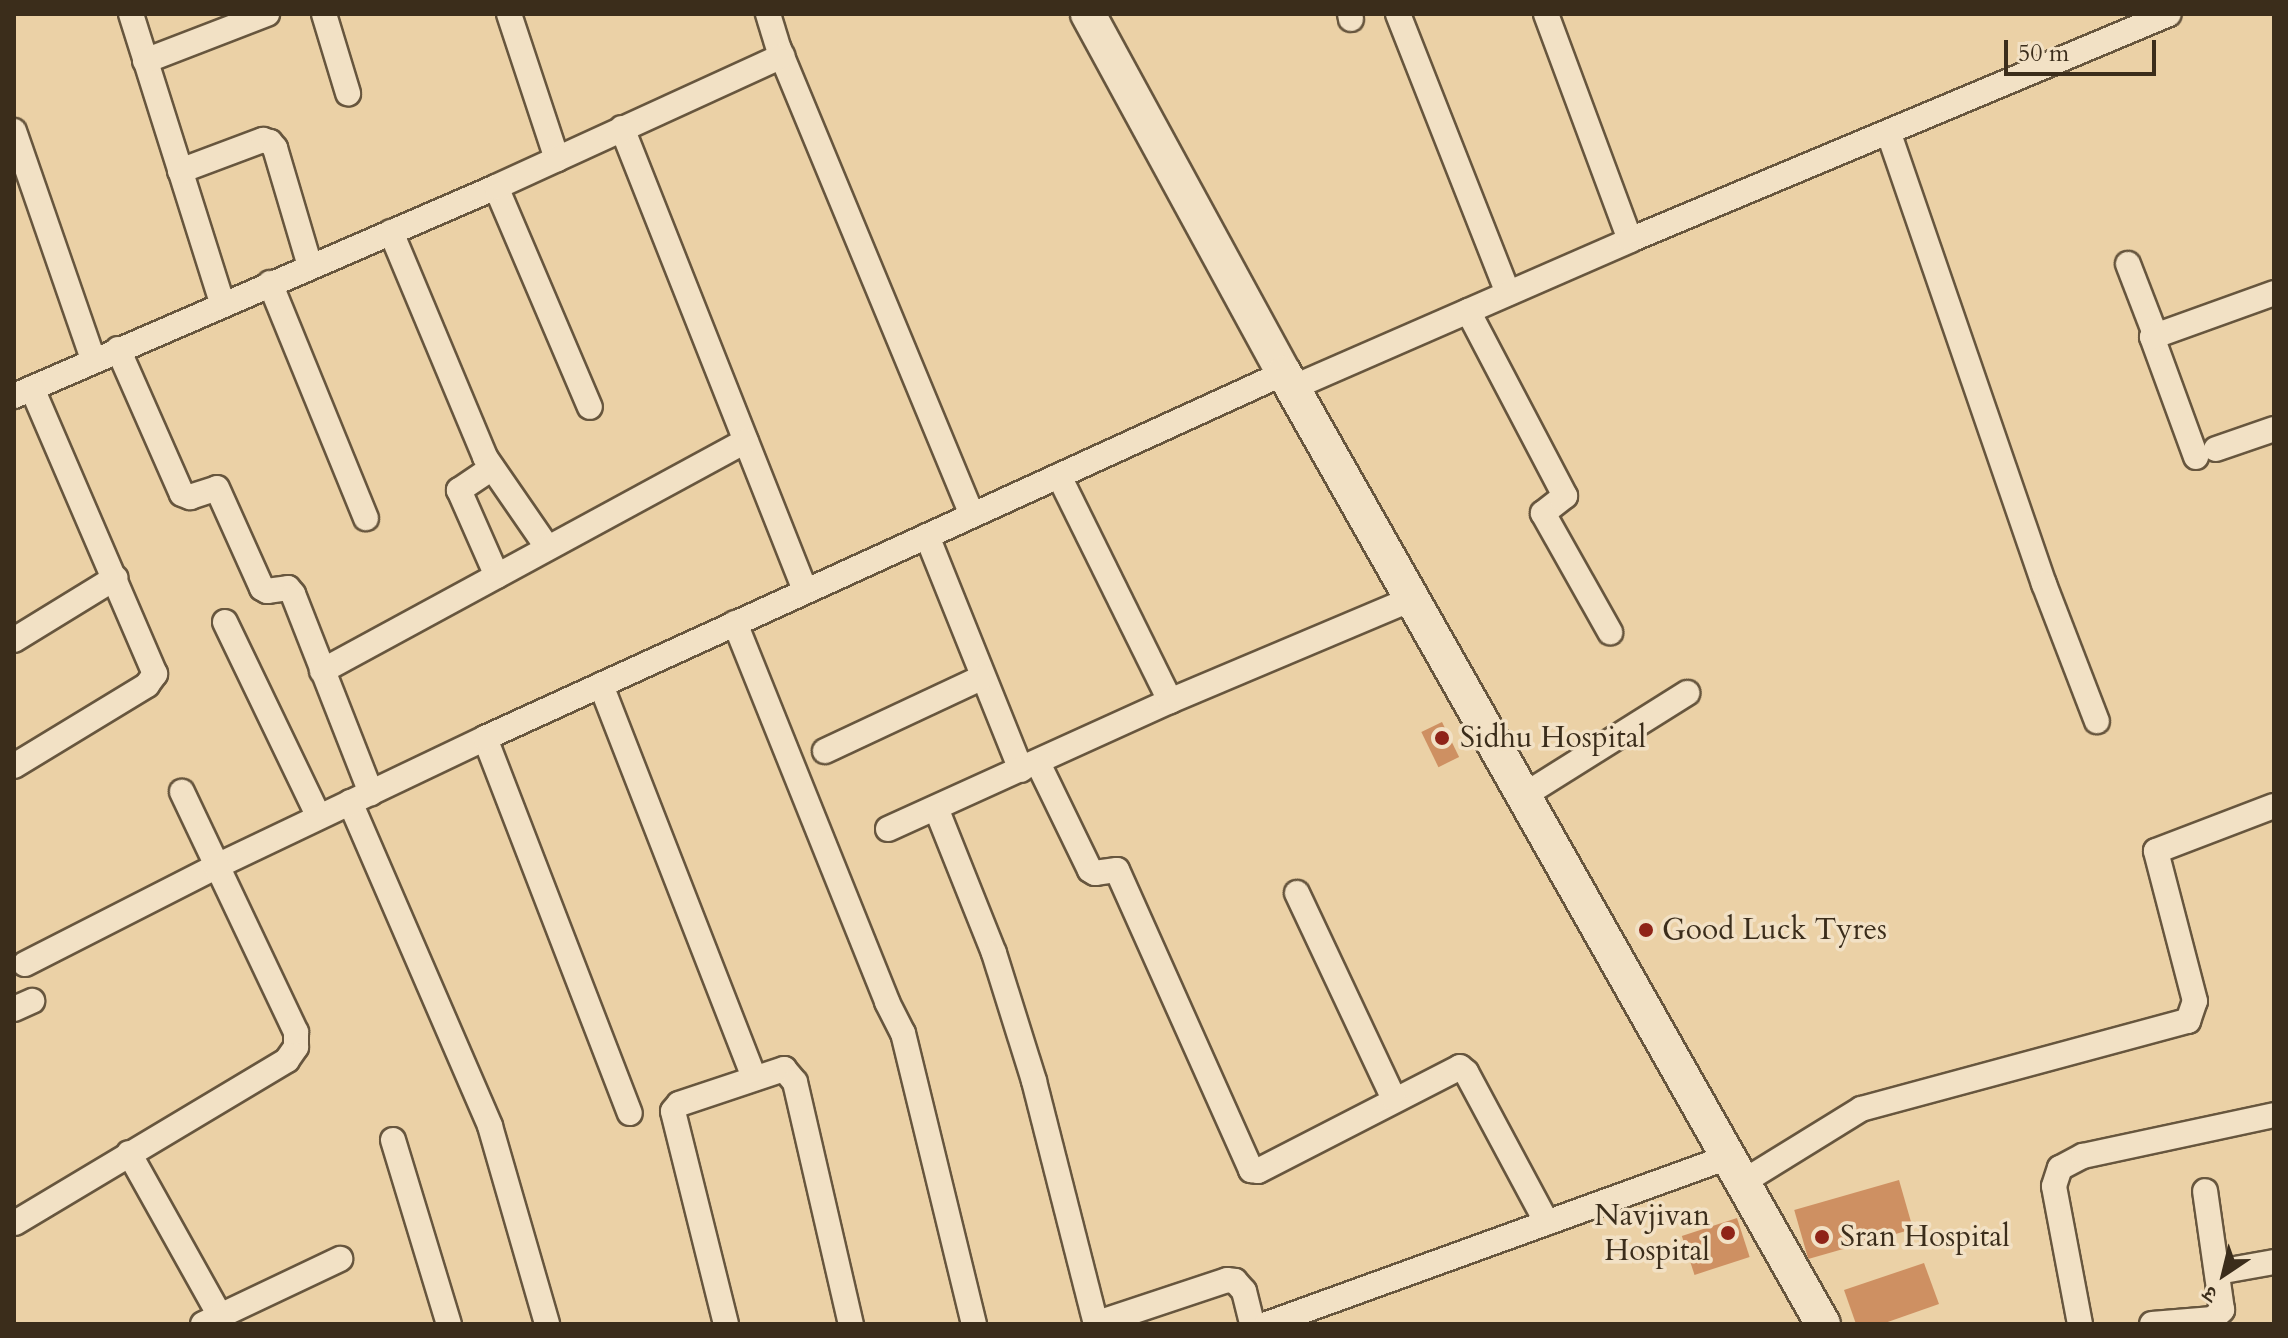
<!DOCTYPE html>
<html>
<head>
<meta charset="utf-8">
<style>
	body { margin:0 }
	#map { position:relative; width:2288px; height:1338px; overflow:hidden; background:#ebd1a6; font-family:Cardo,"Noto Serif Devanagari",serif }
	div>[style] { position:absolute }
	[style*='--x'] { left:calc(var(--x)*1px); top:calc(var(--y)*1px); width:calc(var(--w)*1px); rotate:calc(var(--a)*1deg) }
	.building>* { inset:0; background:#ce9062; transform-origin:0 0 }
	.roads { filter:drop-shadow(2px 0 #67563e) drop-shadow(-2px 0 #67563e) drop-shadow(0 2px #67563e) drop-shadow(0 -2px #67563e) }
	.minor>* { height:24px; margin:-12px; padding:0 12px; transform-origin:12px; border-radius:12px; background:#f2e1c5 }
	.secondary>* { height:34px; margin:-17px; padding:0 17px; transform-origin:17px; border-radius:17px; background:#f2e1c5 }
	.dots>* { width:22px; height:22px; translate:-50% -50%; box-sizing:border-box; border:4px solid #f2e1c5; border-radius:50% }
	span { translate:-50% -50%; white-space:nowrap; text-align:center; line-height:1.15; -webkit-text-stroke:7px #f2e1c5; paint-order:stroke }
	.poi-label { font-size:30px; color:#3b2d1b }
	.left { translate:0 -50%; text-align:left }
	.right { translate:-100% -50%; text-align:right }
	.frame { position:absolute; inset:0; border:16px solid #3b2d1b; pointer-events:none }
	.north { position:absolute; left:2184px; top:1234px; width:80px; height:80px; -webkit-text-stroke:6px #f2e1c5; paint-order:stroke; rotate:215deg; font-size:22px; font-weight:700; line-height:32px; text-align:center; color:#3b2d1b }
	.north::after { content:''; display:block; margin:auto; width:28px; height:36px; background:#3b2d1b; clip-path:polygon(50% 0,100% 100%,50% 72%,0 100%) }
	.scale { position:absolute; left:2004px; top:40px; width:152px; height:36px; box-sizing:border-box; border:4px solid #3b2d1b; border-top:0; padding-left:10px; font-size:24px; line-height:28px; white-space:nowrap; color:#3b2d1b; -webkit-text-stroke:6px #f2e1c5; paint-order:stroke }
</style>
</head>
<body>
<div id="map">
	<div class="building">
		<i style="left:1442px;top:722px;width:39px;height:23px;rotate:64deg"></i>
		<i style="left:1899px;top:1180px;width:51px;height:109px;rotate:74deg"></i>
		<i style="left:1737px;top:1218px;width:41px;height:58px;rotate:72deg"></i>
		<i style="clip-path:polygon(1924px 1263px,1939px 1304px,1882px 1324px,1856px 1324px,1844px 1290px)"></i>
	</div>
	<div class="roads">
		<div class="minor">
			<i style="--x:131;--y:14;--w:303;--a:72.5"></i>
			<i style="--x:324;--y:14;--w:83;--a:73.1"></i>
			<i style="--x:509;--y:14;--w:153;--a:71.7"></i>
			<i style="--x:768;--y:14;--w:37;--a:73"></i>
			<i style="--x:779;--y:49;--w:504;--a:67.5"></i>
			<i style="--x:1350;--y:14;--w:5;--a:79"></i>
			<i style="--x:1398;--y:14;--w:300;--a:68.5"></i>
			<i style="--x:1546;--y:14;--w:241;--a:69.6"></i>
			<i style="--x:145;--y:61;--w:131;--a:-21.1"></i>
			<i style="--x:622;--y:128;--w:498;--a:68.4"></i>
			<i style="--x:14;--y:131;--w:241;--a:70.9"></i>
			<i style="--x:1889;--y:134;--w:476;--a:71"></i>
			<i style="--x:2044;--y:584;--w:147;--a:68.9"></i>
			<i style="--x:180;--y:171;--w:89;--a:-20.5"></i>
			<i style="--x:263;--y:140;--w:7;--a:16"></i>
			<i style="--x:270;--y:142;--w:8;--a:50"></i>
			<i style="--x:275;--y:148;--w:123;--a:73.5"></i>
			<i style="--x:496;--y:187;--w:239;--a:66.9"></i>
			<i style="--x:391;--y:232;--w:244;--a:67.3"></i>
			<i style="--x:485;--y:457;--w:109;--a:55.4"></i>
			<i style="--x:2128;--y:264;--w:75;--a:68.9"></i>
			<i style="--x:270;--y:283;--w:254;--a:67.8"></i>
			<i style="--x:1468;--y:311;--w:209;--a:62.3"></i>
			<i style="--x:1565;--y:496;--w:28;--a:142"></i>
			<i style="--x:1543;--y:513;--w:137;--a:60.6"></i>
			<i style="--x:118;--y:349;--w:158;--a:66.2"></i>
			<i style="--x:182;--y:494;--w:9;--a:21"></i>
			<i style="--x:190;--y:497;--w:28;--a:-18"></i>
			<i style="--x:217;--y:488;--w:110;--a:65.8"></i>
			<i style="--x:262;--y:588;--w:6;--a:31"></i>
			<i style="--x:267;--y:591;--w:21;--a:-8"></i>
			<i style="--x:288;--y:588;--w:8;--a:50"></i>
			<i style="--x:293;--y:594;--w:214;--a:68.6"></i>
			<i style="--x:1292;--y:388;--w:369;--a:-23.6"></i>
			<i style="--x:1630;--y:240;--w:584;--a:-22.75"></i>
			<i style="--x:14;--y:396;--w:525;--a:-23.44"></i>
			<i style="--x:496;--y:187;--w:315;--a:-24.6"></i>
			<i style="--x:2216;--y:449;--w:61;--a:-19"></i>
			<i style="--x:2196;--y:457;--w:128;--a:-110.1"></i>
			<i style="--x:2152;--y:337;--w:130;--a:-19.8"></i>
			<i style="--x:492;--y:468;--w:40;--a:146"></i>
			<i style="--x:459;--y:490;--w:94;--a:66.2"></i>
			<i style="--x:1059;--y:476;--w:251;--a:63.7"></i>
			<i style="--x:927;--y:536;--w:252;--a:68.1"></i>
			<i style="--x:225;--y:622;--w:216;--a:64.3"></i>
			<i style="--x:735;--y:623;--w:408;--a:68.1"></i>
			<i style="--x:887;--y:1002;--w:35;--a:63"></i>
			<i style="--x:903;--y:1033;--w:300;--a:76.3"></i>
			<i style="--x:14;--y:640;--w:119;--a:-31.5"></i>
			<i style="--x:322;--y:671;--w:482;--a:-28.5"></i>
			<i style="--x:601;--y:685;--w:422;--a:68.7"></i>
			<i style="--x:485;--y:738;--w:402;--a:68.9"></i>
			<i style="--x:825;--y:751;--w:174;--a:-25.1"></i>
			<i style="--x:1038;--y:763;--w:119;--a:64.1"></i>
			<i style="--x:1090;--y:870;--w:6;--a:31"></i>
			<i style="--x:1095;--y:873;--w:22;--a:-8"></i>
			<i style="--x:1117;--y:870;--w:329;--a:65.9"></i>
			<i style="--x:1251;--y:1170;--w:7;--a:8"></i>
			<i style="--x:1258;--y:1171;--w:227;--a:-27.2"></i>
			<i style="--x:1460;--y:1067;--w:8;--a:40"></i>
			<i style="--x:1466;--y:1072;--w:171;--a:61.8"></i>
			<i style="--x:14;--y:766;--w:156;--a:-31.3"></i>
			<i style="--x:147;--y:685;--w:14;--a:-54"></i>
			<i style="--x:155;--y:674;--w:311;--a:-113.3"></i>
			<i style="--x:1523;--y:796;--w:194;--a:-32.1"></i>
			<i style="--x:350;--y:802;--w:353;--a:66.6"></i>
			<i style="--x:490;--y:1126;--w:206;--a:73.9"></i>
			<i style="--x:936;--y:808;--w:156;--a:68.2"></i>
			<i style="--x:994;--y:953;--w:134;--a:72.6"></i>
			<i style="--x:1034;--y:1081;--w:251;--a:75.7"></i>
			<i style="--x:888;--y:829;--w:310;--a:-24.4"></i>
			<i style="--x:1170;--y:701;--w:262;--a:-22.9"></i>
			<i style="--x:1297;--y:893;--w:228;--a:64.8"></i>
			<i style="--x:25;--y:964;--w:213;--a:-27"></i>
			<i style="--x:215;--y:867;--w:299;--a:-25.5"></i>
			<i style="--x:485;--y:738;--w:878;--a:-24.55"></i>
			<i style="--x:14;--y:1009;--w:20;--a:-24"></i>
			<i style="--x:393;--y:1140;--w:192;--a:73.1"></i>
			<i style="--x:129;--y:1153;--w:187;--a:60.8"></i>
			<i style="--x:1743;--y:1182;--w:139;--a:-31.7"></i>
			<i style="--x:1861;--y:1109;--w:339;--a:-15.1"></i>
			<i style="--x:2188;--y:1021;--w:21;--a:-71"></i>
			<i style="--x:2195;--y:1001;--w:155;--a:-104.6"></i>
			<i style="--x:2156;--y:851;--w:126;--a:-20.9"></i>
			<i style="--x:15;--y:1223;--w:317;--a:-30.9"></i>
			<i style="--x:287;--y:1060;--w:16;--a:-55"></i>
			<i style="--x:296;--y:1047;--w:15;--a:-90"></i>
			<i style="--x:296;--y:1032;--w:266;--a:-115.4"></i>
			<i style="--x:2218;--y:1272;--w:57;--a:-10.1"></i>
			<i style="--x:203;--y:1324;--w:152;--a:-25.4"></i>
			<i style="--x:726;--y:1324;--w:219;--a:-104"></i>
			<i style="--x:673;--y:1111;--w:9;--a:-49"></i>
			<i style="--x:679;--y:1104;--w:111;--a:-18.4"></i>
			<i style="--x:784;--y:1069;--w:17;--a:50"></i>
			<i style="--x:795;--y:1082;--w:248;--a:77"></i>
			<i style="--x:1095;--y:1324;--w:139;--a:-18.4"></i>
			<i style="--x:1227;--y:1280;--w:8;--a:7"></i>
			<i style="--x:1235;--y:1281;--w:13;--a:48"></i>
			<i style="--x:1244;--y:1291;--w:34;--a:76"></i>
			<i style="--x:1267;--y:1324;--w:490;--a:-19.9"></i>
			<i style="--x:2080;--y:1324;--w:140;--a:-100.7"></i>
			<i style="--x:2054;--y:1186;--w:19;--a:-72"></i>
			<i style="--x:2060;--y:1168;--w:26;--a:-28"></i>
			<i style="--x:2083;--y:1156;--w:195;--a:-12.1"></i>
			<i style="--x:2152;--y:1324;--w:61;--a:-4.7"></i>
			<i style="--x:2213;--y:1319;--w:13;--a:-45"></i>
			<i style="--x:2222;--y:1310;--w:120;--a:-98.1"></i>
		</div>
		<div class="secondary">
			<i style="--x:1088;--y:14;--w:409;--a:61.4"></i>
			<i style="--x:1284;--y:373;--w:1093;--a:60.46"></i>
		</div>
	</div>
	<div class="dots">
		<i style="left:1442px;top:738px;background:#8f2418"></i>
		<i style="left:1646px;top:930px;background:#8f2418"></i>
		<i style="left:1728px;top:1233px;background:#8f2418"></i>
		<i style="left:1822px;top:1237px;background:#8f2418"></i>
	</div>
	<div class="poi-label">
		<span class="left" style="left:1460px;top:738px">Sidhu Hospital</span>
		<span class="left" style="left:1662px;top:930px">Good Luck Tyres</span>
		<span class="right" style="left:1710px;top:1233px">Navjivan<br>Hospital</span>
		<span class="left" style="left:1840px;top:1237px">Sran Hospital</span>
	</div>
	<div class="frame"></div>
	<div class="north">उ</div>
	<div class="scale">50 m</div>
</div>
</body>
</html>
